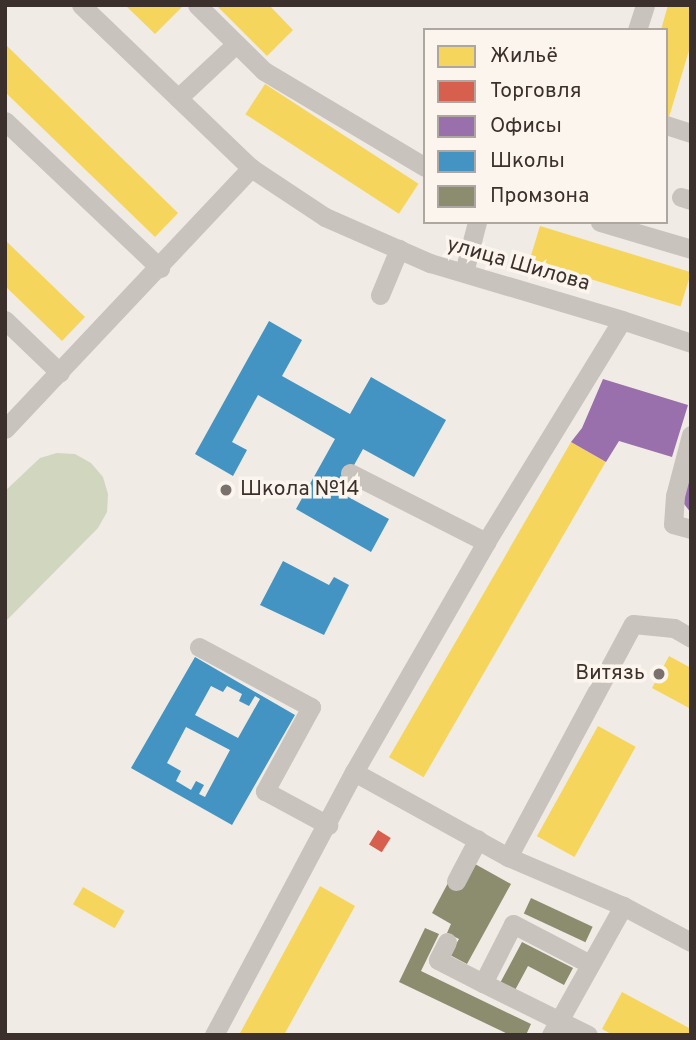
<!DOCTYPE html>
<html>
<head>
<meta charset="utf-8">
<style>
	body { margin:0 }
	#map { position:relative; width:696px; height:1040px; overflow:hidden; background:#f0ebe5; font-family:Overpass,sans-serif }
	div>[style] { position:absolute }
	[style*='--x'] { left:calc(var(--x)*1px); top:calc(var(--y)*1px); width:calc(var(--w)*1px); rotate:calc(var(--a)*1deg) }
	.green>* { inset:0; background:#d1d6bf }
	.homes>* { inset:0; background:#f6d55c; transform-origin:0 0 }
	.shops>* { inset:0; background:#d6604d; transform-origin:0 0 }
	.offices>* { inset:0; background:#9970ab }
	.schools>* { inset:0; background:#4393c3 }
	.industry>* { inset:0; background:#8c8c6e; transform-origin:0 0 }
	.minor>* { height:19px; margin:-9.5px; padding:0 9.5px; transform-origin:9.5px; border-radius:9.5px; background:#c9c3be }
	.dots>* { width:19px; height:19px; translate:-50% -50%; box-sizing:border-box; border:4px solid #fbf5ee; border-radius:50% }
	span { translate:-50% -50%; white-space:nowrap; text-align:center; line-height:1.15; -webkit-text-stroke:7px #fbf5ee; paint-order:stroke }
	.street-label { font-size:21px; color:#3b302b }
	.poi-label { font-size:21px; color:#3b302b }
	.left { translate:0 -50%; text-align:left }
	.right { translate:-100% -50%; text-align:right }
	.frame { position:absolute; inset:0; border:7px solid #3b302b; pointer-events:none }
	.legend { position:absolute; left:423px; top:28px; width:245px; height:196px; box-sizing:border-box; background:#fbf5ee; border:2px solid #aea6a0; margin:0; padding:9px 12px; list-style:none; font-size:21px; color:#3b302b }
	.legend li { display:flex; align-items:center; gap:14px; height:35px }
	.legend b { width:35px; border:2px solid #aea6a0 }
</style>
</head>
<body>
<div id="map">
	<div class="green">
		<i style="clip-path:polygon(57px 453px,75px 454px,91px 463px,103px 477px,108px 494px,107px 512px,98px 528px,5px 622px,5px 491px,40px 458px)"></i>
	</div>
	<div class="homes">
		<i style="clip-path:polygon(125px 5px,181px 5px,182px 7px,155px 34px)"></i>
		<i style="clip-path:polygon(216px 5px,269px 5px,293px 30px,267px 56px)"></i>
		<i style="clip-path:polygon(668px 5px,691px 5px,691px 44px,669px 117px,666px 116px,666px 30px,661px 30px)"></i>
		<i style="clip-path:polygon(5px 44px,178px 213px,155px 237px,5px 92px)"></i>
		<i style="left:265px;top:84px;width:183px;height:36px;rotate:33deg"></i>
		<i style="left:540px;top:226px;width:158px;height:36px;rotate:17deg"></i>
		<i style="clip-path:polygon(5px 240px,85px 317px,62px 341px,5px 286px)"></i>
		<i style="left:571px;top:442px;width:40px;height:364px;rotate:30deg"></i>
		<i style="clip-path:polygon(669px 656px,691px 668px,691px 709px,652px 688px)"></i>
		<i style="left:598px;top:726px;width:43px;height:126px;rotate:29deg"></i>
		<i style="clip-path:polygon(320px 886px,355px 906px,284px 1035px,239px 1035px)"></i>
		<i style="left:83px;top:887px;width:48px;height:20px;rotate:30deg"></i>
		<i style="clip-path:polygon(622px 992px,691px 1029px,691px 1035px,613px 1035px,602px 1029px)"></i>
	</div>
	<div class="shops">
		<i style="left:378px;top:830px;width:15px;height:17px;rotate:32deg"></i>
	</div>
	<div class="offices">
		<i style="clip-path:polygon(603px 379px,688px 405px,672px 457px,619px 441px,606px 462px,571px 442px,582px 428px)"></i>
		<i style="clip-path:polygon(691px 469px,691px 513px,681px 500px)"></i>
	</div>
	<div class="schools">
		<i style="clip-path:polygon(269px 321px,302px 340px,282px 376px,350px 414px,371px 377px,446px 420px,414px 477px,363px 449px,339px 492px,389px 519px,371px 552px,296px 509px,335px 439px,258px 395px,232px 442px,247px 450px,233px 476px,195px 454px)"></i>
		<i style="clip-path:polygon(283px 561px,329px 585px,334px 577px,349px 585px,324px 635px,260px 605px)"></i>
		<i style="clip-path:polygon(evenodd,195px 657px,295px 715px,232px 825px,131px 768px,195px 657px,211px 686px,223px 692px,227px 686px,242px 694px,239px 701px,249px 706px,255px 696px,260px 699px,238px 738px,195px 715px,211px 686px,195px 657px,186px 727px,230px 750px,205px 797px,199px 794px,204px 785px,196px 781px,191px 790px,176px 781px,181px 771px,167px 763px,186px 727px)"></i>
	</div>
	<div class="industry">
		<i style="clip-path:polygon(475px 864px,511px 884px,467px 964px,450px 955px,459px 939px,447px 933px,451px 924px,432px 913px,448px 883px,461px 890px)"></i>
		<i style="left:531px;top:898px;width:68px;height:17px;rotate:25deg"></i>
		<i style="clip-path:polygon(425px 928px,439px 934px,421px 971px,531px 1024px,526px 1035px,510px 1035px,399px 982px)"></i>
		<i style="clip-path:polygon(522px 942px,573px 968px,564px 985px,528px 966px,514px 992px,499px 985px)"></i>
	</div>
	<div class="minor">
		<i style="--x:81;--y:5;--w:236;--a:43.8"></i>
		<i style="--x:251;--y:168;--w:89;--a:33.5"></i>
		<i style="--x:325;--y:217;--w:115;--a:23.7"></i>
		<i style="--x:430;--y:263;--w:200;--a:16.5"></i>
		<i style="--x:622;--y:320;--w:73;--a:18.4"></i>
		<i style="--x:197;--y:5;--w:94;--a:44.6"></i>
		<i style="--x:264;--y:71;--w:187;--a:30.8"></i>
		<i style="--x:637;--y:30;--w:26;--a:-72"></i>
		<i style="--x:178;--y:98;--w:79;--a:-43"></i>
		<i style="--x:5;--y:121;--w:214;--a:43.5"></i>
		<i style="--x:666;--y:125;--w:26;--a:18"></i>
		<i style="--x:681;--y:197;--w:10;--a:17"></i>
		<i style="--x:600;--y:222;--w:95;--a:16.5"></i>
		<i style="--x:464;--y:272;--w:52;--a:-75.4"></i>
		<i style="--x:380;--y:295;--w:50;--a:-67.6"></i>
		<i style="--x:5;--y:320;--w:76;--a:43.9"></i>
		<i style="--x:5;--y:429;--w:359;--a:-46.7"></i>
		<i style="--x:691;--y:435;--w:63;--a:104.7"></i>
		<i style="--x:675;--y:496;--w:28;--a:94"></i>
		<i style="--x:673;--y:524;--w:19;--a:16"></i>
		<i style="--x:350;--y:473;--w:153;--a:26.9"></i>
		<i style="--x:199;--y:647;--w:127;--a:28.2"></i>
		<i style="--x:311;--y:707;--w:96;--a:118.7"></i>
		<i style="--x:265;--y:791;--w:72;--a:28.4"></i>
		<i style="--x:354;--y:772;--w:176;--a:28.9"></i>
		<i style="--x:508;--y:857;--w:264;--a:-61.8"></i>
		<i style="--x:633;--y:624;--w:41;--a:5.6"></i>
		<i style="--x:674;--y:628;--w:20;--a:30"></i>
		<i style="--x:508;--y:857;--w:125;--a:23.1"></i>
		<i style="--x:623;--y:906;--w:77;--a:27.9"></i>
		<i style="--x:456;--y:881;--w:47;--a:-62.4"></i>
		<i style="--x:447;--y:942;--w:20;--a:117"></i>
		<i style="--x:438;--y:960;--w:51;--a:27.1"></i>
		<i style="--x:483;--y:983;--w:66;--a:-63"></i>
		<i style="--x:513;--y:924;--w:87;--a:27.5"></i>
		<i style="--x:483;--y:983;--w:117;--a:26.3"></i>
		<i style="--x:214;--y:1035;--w:298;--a:-62"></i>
		<i style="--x:354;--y:772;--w:265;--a:-60.1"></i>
		<i style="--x:486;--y:542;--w:260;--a:-58.5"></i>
		<i style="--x:551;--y:1035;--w:148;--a:-60.8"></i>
	</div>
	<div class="dots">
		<i style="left:226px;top:490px;background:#7a716c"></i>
		<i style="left:659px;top:674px;background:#7a716c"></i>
	</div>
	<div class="street-label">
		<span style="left:518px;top:265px;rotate:16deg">улица Шилова</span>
	</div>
	<div class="poi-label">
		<span class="left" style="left:240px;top:490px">Школа №14</span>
		<span class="right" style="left:645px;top:674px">Витязь</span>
	</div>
	<div class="frame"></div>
	<ul class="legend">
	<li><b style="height:19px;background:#f6d55c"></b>Жильё</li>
	<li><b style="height:19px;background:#d6604d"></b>Торговля</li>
	<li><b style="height:19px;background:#9970ab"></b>Офисы</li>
	<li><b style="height:19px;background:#4393c3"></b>Школы</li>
	<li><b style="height:19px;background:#8c8c6e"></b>Промзона</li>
	</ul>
</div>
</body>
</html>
